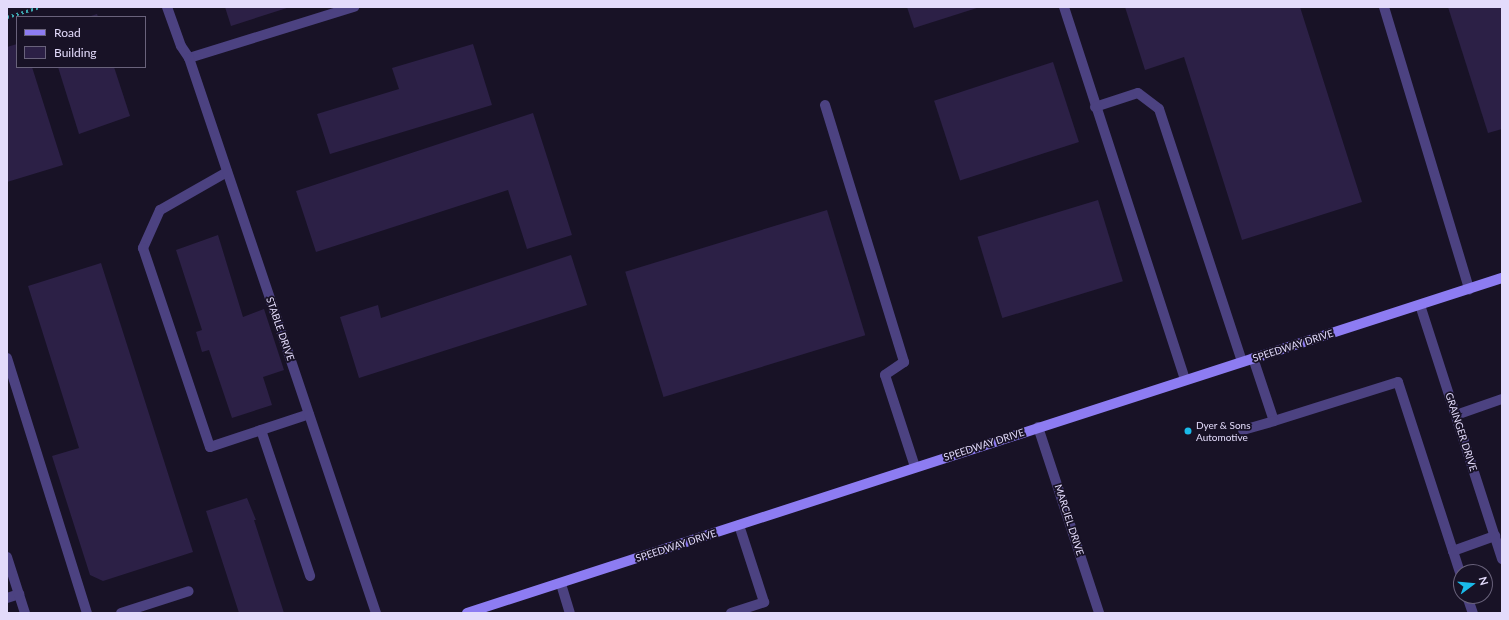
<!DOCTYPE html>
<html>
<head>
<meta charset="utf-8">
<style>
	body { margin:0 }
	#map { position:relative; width:1509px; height:620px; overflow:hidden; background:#181226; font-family:Lato,sans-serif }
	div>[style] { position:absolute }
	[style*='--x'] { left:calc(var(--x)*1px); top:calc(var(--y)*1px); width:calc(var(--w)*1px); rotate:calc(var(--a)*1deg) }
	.building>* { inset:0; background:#2c2046; transform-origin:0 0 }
	.path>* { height:2.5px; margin-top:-1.25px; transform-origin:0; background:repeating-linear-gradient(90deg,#3ca7af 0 2px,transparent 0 5px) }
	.service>* { height:10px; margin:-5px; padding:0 5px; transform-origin:5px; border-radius:5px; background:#4c4281 }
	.minor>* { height:10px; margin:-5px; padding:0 5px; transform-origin:5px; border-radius:5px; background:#4c4281 }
	.tertiary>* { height:10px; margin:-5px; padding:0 5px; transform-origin:5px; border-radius:5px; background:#4c4281 }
	.secondary>* { height:10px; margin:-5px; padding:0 5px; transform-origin:5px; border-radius:5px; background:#8d7cf2 }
	.dots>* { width:11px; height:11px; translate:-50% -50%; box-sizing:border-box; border:2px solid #181226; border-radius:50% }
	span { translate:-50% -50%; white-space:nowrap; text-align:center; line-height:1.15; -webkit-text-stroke:3.5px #181226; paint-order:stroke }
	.street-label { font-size:10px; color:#e3dbfb }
	.poi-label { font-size:10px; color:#e3dbfb }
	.left { translate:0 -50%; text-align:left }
	.frame { position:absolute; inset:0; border:8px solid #e3dbfb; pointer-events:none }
	.legend { position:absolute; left:16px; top:16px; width:130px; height:52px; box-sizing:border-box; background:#181226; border:1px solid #69627b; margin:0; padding:5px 7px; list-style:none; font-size:12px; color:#e3dbfb }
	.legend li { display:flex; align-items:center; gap:8px; height:20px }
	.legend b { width:20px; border:1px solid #69627b }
	.north { position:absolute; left:1453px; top:564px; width:40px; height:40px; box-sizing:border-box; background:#181226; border:1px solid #69627b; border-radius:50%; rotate:74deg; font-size:11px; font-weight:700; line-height:16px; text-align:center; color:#e3dbfb }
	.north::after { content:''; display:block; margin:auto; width:14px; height:18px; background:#1abae9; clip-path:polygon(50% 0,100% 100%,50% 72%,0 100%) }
</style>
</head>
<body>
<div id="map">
	<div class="building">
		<i style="clip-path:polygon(225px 7px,290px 7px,231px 26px)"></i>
		<i style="clip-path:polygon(907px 7px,980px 7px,914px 28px)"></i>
		<i style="clip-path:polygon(1125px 7px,1300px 7px,1362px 202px,1242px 240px,1184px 57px,1145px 70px)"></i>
		<i style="clip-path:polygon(1448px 7px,1502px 7px,1502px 129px,1488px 133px)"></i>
		<i style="clip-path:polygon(97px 14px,98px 17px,88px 17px)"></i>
		<i style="clip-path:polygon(17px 44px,17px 67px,32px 67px,63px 165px,7px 182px,7px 47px)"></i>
		<i style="clip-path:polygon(473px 44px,492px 105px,330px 154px,317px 114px,399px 89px,392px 68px)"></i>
		<i style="left:1053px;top:62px;width:84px;height:125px;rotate:72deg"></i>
		<i style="clip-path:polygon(58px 67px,114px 67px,130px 116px,79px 134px)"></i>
		<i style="clip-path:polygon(533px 113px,572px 235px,527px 249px,508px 190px,316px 252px,296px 191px)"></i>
		<i style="left:1098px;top:200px;width:85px;height:126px;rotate:73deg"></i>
		<i style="left:827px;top:210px;width:131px;height:211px;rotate:73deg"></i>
		<i style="clip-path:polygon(218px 235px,243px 317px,264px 309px,284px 370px,263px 377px,272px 405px,232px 418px,209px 350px,202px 352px,196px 332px,202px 330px,176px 250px)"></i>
		<i style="clip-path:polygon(571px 255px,587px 305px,359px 378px,340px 317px,378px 305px,381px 318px)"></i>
		<i style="clip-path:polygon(101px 263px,193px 552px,103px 581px,90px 575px,52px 456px,79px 448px,28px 286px)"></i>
		<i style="clip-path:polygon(247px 498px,256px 520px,254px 520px,284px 613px,239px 613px,206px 511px)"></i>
	</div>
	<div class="path">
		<i style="--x:7;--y:17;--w:34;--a:-17"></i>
	</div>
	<div class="service">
		<i style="--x:167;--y:7;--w:41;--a:70.3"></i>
		<i style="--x:1064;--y:7;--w:392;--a:72"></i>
		<i style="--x:1384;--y:7;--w:295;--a:73.2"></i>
		<i style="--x:189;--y:58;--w:173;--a:-17.2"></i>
		<i style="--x:825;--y:105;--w:269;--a:72.9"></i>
		<i style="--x:904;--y:362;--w:23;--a:146"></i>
		<i style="--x:885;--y:375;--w:97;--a:71.9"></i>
		<i style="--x:1095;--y:107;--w:45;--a:-18"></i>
		<i style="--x:1138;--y:93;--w:26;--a:37"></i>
		<i style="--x:1159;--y:109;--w:266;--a:71.8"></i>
		<i style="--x:227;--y:172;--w:77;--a:150.4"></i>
		<i style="--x:160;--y:210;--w:42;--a:114.1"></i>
		<i style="--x:143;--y:248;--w:210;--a:71.4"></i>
		<i style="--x:210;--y:447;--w:104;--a:-18.4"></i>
		<i style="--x:7;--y:358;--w:267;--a:72.6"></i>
		<i style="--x:1253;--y:358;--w:66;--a:71.6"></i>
		<i style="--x:1274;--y:421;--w:130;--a:-17.5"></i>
		<i style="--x:1398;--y:382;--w:178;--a:72"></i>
		<i style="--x:1453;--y:551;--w:45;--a:-19.7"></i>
		<i style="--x:1456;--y:415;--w:49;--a:-19.2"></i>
		<i style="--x:261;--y:430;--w:154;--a:71.4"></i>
		<i style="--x:1243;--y:430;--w:32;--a:-16"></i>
		<i style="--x:1453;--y:551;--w:26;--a:72"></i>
		<i style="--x:1467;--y:596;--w:18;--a:71"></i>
		<i style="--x:7;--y:598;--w:13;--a:-18"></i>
		<i style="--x:121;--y:613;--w:71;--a:-17.9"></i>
		<i style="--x:731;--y:613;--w:35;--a:-18"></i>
		<i style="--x:764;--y:602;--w:81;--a:-108"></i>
	</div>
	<div class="minor">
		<i style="--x:181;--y:46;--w:14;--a:56"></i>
		<i style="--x:189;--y:58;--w:586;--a:71.38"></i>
		<i style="--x:1420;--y:305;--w:267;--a:72.1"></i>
		<i style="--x:1038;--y:427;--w:196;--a:71.8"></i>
		<i style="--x:7;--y:557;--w:59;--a:72.2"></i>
	</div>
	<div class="tertiary">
		<i style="--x:561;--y:584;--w:30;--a:73"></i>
	</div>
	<div class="secondary">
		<i style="--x:467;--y:613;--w:1088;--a:-17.94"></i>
	</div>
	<div class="dots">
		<i style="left:1188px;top:431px;background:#1abae9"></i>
	</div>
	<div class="street-label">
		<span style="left:280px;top:329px;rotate:71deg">STABLE DRIVE</span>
		<span style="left:1293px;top:346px;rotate:-18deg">SPEEDWAY DRIVE</span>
		<span style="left:1461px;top:432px;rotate:72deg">GRAINGER DRIVE</span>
		<span style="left:984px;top:445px;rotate:-18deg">SPEEDWAY DRIVE</span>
		<span style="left:1069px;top:520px;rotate:72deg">MARCIEL DRIVE</span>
		<span style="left:676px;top:546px;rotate:-18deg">SPEEDWAY DRIVE</span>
	</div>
	<div class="poi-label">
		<span class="left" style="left:1196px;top:431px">Dyer &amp; Sons<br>Automotive</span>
	</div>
	<div class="frame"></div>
	<ul class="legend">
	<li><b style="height:5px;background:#8d7cf2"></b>Road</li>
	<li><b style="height:11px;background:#2c2046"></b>Building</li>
	</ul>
	<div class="north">N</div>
</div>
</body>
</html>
